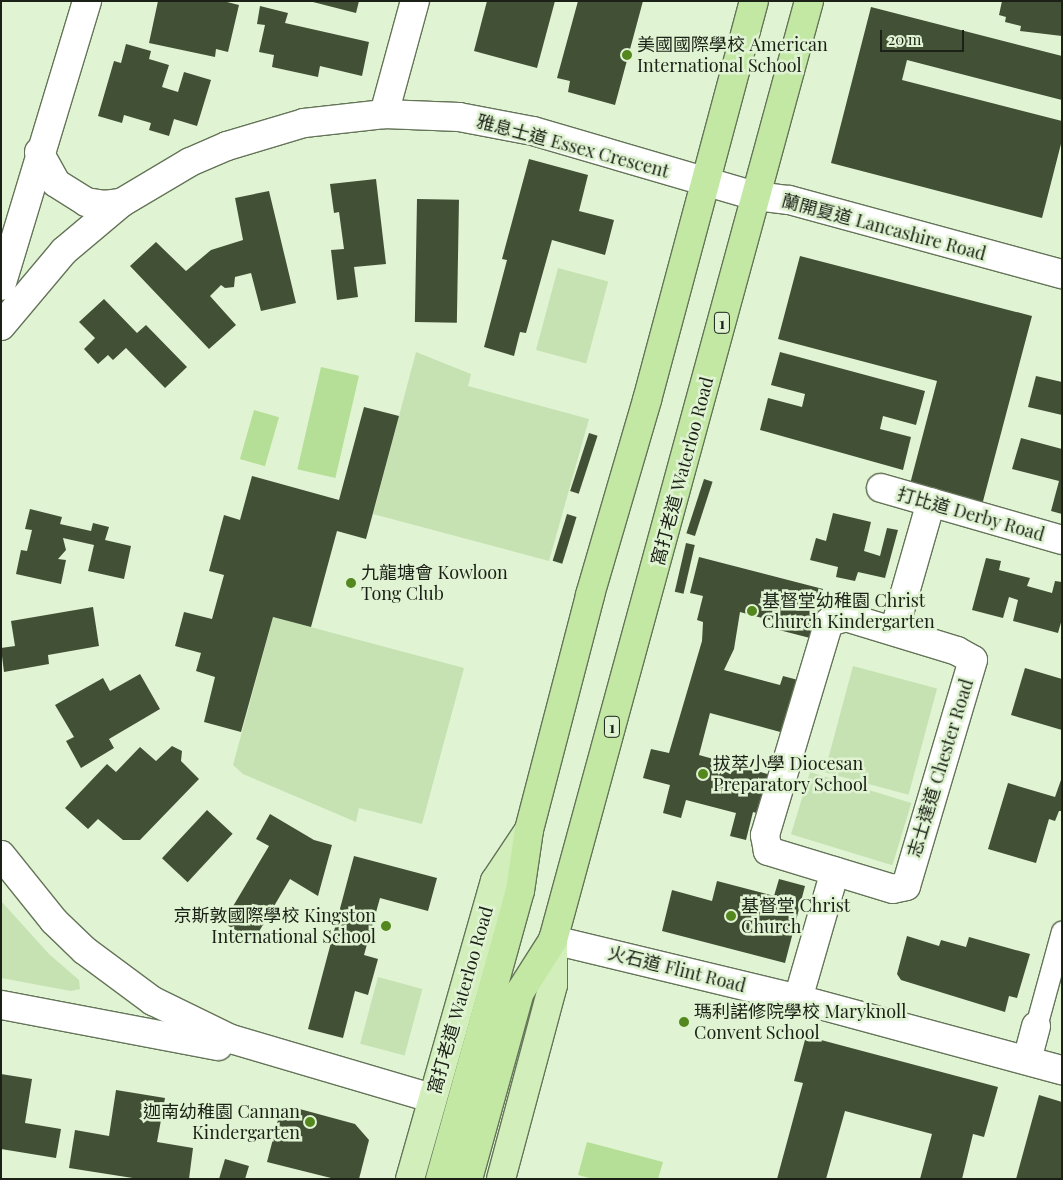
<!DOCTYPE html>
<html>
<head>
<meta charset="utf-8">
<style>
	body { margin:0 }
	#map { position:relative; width:1063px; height:1180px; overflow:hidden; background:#e0f3d3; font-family:"Playfair Display","Noto Sans TC",serif }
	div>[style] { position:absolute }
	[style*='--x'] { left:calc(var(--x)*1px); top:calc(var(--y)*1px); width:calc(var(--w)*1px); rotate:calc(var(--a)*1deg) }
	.green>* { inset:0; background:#c6e2b2; transform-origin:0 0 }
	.water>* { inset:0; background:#b5df96; transform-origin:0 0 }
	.building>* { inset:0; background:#425136; transform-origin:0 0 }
	.roads { filter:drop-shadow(1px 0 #647458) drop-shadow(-1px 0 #647458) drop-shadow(0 1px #647458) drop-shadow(0 -1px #647458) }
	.pedestrian>* { height:21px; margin:-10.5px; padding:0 10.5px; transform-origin:10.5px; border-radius:10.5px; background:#fff }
	.minor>* { height:28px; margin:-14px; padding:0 14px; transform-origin:14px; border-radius:14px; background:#fff }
	.tertiary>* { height:28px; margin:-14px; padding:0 14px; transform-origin:14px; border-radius:14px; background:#fff }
	.primary>* { height:28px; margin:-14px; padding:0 14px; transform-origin:14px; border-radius:14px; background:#d1eebb }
	.trunk>* { height:28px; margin:-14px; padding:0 14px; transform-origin:14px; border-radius:14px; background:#c2e8a4 }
	.dots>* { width:14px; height:14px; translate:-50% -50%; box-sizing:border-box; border:2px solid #e0f3d3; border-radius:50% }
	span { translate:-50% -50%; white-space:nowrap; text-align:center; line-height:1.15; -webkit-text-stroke:5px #e0f3d3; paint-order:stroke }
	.shield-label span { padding:1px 4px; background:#e0f3d3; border:1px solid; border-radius:4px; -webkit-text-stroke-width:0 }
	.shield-label { font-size:16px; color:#1b2116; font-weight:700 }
	.poi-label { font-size:18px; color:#1b2116 }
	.left { translate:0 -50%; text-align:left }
	.right { translate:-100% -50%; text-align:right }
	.street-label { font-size:18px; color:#1b2116 }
	.frame { position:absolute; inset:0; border:2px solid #1b2116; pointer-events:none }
	.scale { position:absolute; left:880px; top:30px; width:84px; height:22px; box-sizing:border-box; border:2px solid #1b2116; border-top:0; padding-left:6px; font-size:15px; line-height:18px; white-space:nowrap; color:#1b2116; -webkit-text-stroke:4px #e0f3d3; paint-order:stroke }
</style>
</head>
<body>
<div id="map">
	<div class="green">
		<i style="left:558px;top:268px;width:52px;height:85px;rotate:15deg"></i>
		<i style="clip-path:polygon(416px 352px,471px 374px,468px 386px,589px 419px,549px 561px,373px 514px)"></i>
		<i style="clip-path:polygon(273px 617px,464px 668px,422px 824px,359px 808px,356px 822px,243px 774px,233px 765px)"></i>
		<i style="left:853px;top:666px;width:87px;height:110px;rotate:15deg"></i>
		<i style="left:810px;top:772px;width:106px;height:65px;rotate:17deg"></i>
		<i style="clip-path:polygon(1px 901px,49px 954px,79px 980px,80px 989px,71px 991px,1px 978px)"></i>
		<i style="left:378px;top:977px;width:46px;height:69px;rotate:15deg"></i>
	</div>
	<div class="water">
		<i style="left:321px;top:367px;width:39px;height:105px;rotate:13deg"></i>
		<i style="left:254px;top:410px;width:26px;height:51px;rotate:16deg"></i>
		<i style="clip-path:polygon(587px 1142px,663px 1162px,658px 1179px,593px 1179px,578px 1175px)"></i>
	</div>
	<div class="building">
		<i style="clip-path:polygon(158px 1px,223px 1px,239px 5px,228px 52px,216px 49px,215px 57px,149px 43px)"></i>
		<i style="clip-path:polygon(309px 1px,359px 1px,356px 13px)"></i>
		<i style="clip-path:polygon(487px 1px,555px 1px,537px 68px,474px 51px)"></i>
		<i style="clip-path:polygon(578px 1px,643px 1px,615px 105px,568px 92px,570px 81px,557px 78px)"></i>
		<i style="clip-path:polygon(1002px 1px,1062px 1px,1062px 36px,1020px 31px,1021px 26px,1005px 22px,1006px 17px,999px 15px)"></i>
		<i style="clip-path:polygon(260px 6px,288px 13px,285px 23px,369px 42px,362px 76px,320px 66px,318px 77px,272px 67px,274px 55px,259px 52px,265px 25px,257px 24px)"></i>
		<i style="clip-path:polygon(871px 7px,1062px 56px,1062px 100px,907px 60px,902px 80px,1062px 121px,1062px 140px,1042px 218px,831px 163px)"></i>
		<i style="clip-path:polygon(126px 44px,151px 51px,149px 59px,169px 65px,162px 87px,178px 92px,184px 72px,211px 80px,197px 126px,174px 119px,169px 136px,149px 130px,151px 123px,124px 115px,122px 123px,98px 116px,114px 61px,121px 63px)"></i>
		<i style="clip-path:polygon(529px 159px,588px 175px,579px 211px,614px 220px,605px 255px,552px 240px,526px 333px,520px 332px,514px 356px,484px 347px,507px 260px,502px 259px)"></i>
		<i style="clip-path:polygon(376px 179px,386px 264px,354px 267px,358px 297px,337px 300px,331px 250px,344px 249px,339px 212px,334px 213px,330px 184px)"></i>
		<i style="clip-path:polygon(269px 191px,296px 303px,261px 311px,251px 273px,235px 277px,234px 287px,225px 288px,221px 285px,210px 296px,236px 325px,209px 349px,130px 266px,156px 242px,186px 271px,211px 250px,243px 240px,235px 198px)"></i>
		<i style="left:417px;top:199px;width:42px;height:123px;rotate:1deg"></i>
		<i style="clip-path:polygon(800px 256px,1032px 316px,982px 505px,910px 484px,937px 381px,778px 339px)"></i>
		<i style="clip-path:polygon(104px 299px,137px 333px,146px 325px,187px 367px,165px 388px,126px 348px,113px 360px,108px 355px,98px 364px,84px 349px,95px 338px,79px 322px)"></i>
		<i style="clip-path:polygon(780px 352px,925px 391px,916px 425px,883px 416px,880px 429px,911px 437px,903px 470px,760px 430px,768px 398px,802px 407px,805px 394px,771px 385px)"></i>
		<i style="clip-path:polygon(1036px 376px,1062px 382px,1062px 415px,1028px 407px)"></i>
		<i style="clip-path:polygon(364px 407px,399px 416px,366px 539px,337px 531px,311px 627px,273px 617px,241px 732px,204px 722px,215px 677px,196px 671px,201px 653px,175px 646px,184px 612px,212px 619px,224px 575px,209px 571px,224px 515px,240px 520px,252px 476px,339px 500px)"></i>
		<i style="left:589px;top:433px;width:9px;height:61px;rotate:18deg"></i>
		<i style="clip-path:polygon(1021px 438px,1062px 449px,1062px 514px,1051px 511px,1059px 481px,1012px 469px)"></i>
		<i style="left:704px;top:479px;width:9px;height:57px;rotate:18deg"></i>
		<i style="clip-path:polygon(30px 509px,62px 517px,60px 524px,91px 531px,93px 523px,109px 527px,105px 540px,131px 546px,124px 579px,88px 571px,94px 545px,63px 538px,66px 550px,58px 559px,66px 560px,61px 584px,16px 574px,21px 550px,27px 551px,32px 530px,25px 529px)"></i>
		<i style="clip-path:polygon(833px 513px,871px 522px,864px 551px,880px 556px,887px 528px,898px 530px,885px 578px,858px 572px,855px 581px,836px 577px,838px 567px,810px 560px,816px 538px,826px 541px)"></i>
		<i style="left:567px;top:514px;width:10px;height:49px;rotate:17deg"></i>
		<i style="left:686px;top:543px;width:9px;height:50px;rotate:13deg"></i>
		<i style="clip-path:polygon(699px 557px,823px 589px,810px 638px,779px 630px,781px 623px,740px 612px,734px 649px,724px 670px,780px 685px,783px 676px,798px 680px,784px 733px,710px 713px,699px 755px,771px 775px,760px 814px,753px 812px,746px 840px,730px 836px,736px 813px,686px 800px,681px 818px,663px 813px,670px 785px,643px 778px,651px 749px,669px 753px,702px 641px,703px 622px,697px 620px,703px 596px,690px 593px)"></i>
		<i style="clip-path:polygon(986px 558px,1001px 561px,999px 570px,1030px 578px,1027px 586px,1052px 593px,1055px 581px,1062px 582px,1062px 619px,1058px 633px,1013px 621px,1018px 600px,1009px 597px,1003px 618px,972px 610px)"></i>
		<i style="clip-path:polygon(93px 607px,99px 646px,48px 655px,49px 664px,4px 672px,1px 648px,15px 646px,11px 621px)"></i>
		<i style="clip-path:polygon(1025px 668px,1062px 679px,1062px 730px,1011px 715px)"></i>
		<i style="clip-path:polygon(140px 674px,160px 709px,109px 739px,114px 748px,81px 768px,66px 741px,74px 737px,55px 705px,103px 678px,110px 691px)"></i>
		<i style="clip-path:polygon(172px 746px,182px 751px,181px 761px,199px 779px,140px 840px,123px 840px,98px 819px,88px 829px,65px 808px,107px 764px,116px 772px,140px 747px,156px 761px)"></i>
		<i style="clip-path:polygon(1062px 777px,1062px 811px,1059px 811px,1055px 821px,1049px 819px,1036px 863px,988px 849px,1008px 783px,1055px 797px)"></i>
		<i style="left:207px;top:810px;width:35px;height:66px;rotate:43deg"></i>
		<i style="clip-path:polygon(270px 814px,314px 840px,332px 845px,318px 896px,290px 879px,254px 940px,223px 923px,269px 846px,256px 839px)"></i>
		<i style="clip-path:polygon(354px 856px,437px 878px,428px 911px,380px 898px,364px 955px,378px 959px,368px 995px,355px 991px,343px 1038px,308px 1029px)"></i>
		<i style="clip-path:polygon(779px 879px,805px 886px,785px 963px,662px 931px,672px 890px,712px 901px,717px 881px,774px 896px)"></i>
		<i style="clip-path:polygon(907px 936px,939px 946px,941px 940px,966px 947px,969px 937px,1030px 954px,1017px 998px,1009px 996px,1005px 1012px,901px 980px,897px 974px)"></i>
		<i style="clip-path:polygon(806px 1036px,998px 1087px,984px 1137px,973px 1134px,962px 1179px,920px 1179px,932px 1134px,845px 1111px,826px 1179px,777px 1179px,803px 1083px,794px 1081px)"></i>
		<i style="clip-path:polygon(1px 1074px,32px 1079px,25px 1123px,61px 1129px,56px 1158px,1px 1149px)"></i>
		<i style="clip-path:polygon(116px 1090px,165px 1098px,157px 1142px,193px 1148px,189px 1179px,139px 1179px,69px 1168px,75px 1130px,109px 1136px)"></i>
		<i style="clip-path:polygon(1039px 1095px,1062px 1102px,1062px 1179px,1016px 1179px)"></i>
		<i style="clip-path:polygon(296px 1108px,355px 1124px,369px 1140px,359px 1179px,335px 1179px,267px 1162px,279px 1116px)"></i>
		<i style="clip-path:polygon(225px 1159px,249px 1166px,245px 1179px,219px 1179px)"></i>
	</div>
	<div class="roads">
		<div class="pedestrian">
			<i style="--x:1036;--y:1026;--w:98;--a:-74.7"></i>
		</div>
		<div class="minor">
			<i style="--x:384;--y:114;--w:117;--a:-74.7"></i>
			<i style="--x:1;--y:286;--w:298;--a:-73.2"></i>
			<i style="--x:1;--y:326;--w:98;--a:-50"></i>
			<i style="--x:64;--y:251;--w:75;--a:-40.1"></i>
			<i style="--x:881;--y:488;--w:188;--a:16"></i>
			<i style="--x:846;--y:617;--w:116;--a:17"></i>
			<i style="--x:957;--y:651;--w:18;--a:29"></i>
			<i style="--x:973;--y:660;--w:236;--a:106.5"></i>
			<i style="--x:906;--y:886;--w:13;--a:167"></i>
			<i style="--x:893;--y:889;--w:131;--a:-163.1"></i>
			<i style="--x:768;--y:851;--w:16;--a:-101"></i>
			<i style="--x:765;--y:835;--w:222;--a:-73.3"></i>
			<i style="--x:829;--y:622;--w:18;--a:-16"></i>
			<i style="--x:894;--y:631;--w:134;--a:-74"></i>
			<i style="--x:1;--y:855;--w:85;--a:51.2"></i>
			<i style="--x:54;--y:921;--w:42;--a:44"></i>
			<i style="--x:84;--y:950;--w:86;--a:36.5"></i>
			<i style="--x:153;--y:1001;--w:87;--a:26"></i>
			<i style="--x:231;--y:1039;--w:209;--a:16.4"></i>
			<i style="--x:553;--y:940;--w:252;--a:13.5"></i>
			<i style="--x:798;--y:999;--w:273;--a:15.1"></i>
			<i style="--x:798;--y:999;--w:133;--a:-73.9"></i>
			<i style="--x:1;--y:1005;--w:221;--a:10.7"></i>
			<i style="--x:1027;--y:1060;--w:35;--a:-75"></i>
		</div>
		<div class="tertiary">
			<i style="--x:39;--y:152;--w:35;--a:61"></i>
			<i style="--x:56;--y:183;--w:36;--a:32"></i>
			<i style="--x:86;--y:202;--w:18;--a:9"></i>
			<i style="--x:104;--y:205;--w:17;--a:-7"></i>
			<i style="--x:121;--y:203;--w:80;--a:-30.7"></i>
			<i style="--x:190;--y:162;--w:40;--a:-23.4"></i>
			<i style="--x:227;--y:146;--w:80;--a:-16.6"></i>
			<i style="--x:304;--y:123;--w:81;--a:-6.4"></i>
			<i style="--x:384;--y:114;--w:75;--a:2.3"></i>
			<i style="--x:459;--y:117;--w:75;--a:10.7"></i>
			<i style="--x:533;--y:131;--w:232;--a:16.3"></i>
			<i style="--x:756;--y:196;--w:33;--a:7"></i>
			<i style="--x:789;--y:200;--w:283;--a:15.2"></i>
		</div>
		<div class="primary">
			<i style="--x:410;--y:1179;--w:310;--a:-74.1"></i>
			<i style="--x:495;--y:881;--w:61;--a:-56.3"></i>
			<i style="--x:501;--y:1179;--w:201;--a:-75"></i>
			<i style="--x:553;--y:985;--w:45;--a:-90"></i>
		</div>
		<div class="trunk">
			<i style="--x:440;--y:1179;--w:299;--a:-74.5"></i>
			<i style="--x:520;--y:891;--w:62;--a:-81.6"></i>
			<i style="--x:529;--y:830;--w:243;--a:-75.4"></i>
			<i style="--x:590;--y:595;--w:203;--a:-73.7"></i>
			<i style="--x:647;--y:400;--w:413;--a:-75"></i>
			<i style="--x:468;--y:1179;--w:194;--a:-74.5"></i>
			<i style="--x:520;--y:992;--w:62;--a:-57.6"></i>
			<i style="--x:553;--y:940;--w:973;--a:-74.75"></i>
		</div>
	</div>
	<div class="dots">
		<i style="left:627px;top:55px;background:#54871e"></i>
		<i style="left:351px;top:583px;background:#54871e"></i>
		<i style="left:752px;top:611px;background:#54871e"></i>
		<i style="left:703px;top:774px;background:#54871e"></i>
		<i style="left:731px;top:916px;background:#54871e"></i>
		<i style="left:386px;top:926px;background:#54871e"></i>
		<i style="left:684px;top:1022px;background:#54871e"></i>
		<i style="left:310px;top:1122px;background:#54871e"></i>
	</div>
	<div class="shield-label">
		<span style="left:722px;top:323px">1</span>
		<span style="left:612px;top:727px">1</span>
	</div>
	<div class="poi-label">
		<span class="left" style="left:637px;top:55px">美國國際學校 American<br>International School</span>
		<span class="left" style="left:361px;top:583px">九龍塘會 Kowloon<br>Tong Club</span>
		<span class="left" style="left:762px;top:611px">基督堂幼稚園 Christ<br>Church Kindergarten</span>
		<span class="left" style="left:713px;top:774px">拔萃小學 Diocesan<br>Preparatory School</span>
		<span class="left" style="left:741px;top:916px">基督堂 Christ<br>Church</span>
		<span class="right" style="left:376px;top:926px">京斯敦國際學校 Kingston<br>International School</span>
		<span class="left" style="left:694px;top:1022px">瑪利諾修院學校 Maryknoll<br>Convent School</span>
		<span class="right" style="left:300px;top:1122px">迦南幼稚園 Cannan<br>Kindergarten</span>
	</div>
	<div class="street-label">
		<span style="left:573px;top:146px;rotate:15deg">雅息士道 Essex Crescent</span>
		<span style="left:884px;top:227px;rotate:15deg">蘭開夏道 Lancashire Road</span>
		<span style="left:682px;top:471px;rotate:-75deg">窩打老道 Waterloo Road</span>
		<span style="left:971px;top:514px;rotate:16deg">打比道 Derby Road</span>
		<span style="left:940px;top:768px;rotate:-73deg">志士達道 Chester Road</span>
		<span style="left:677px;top:969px;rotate:14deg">火石道 Flint Road</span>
		<span style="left:460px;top:1000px;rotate:-74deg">窩打老道 Waterloo Road</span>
	</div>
	<div class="frame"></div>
	<div class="scale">20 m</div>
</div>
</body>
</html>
